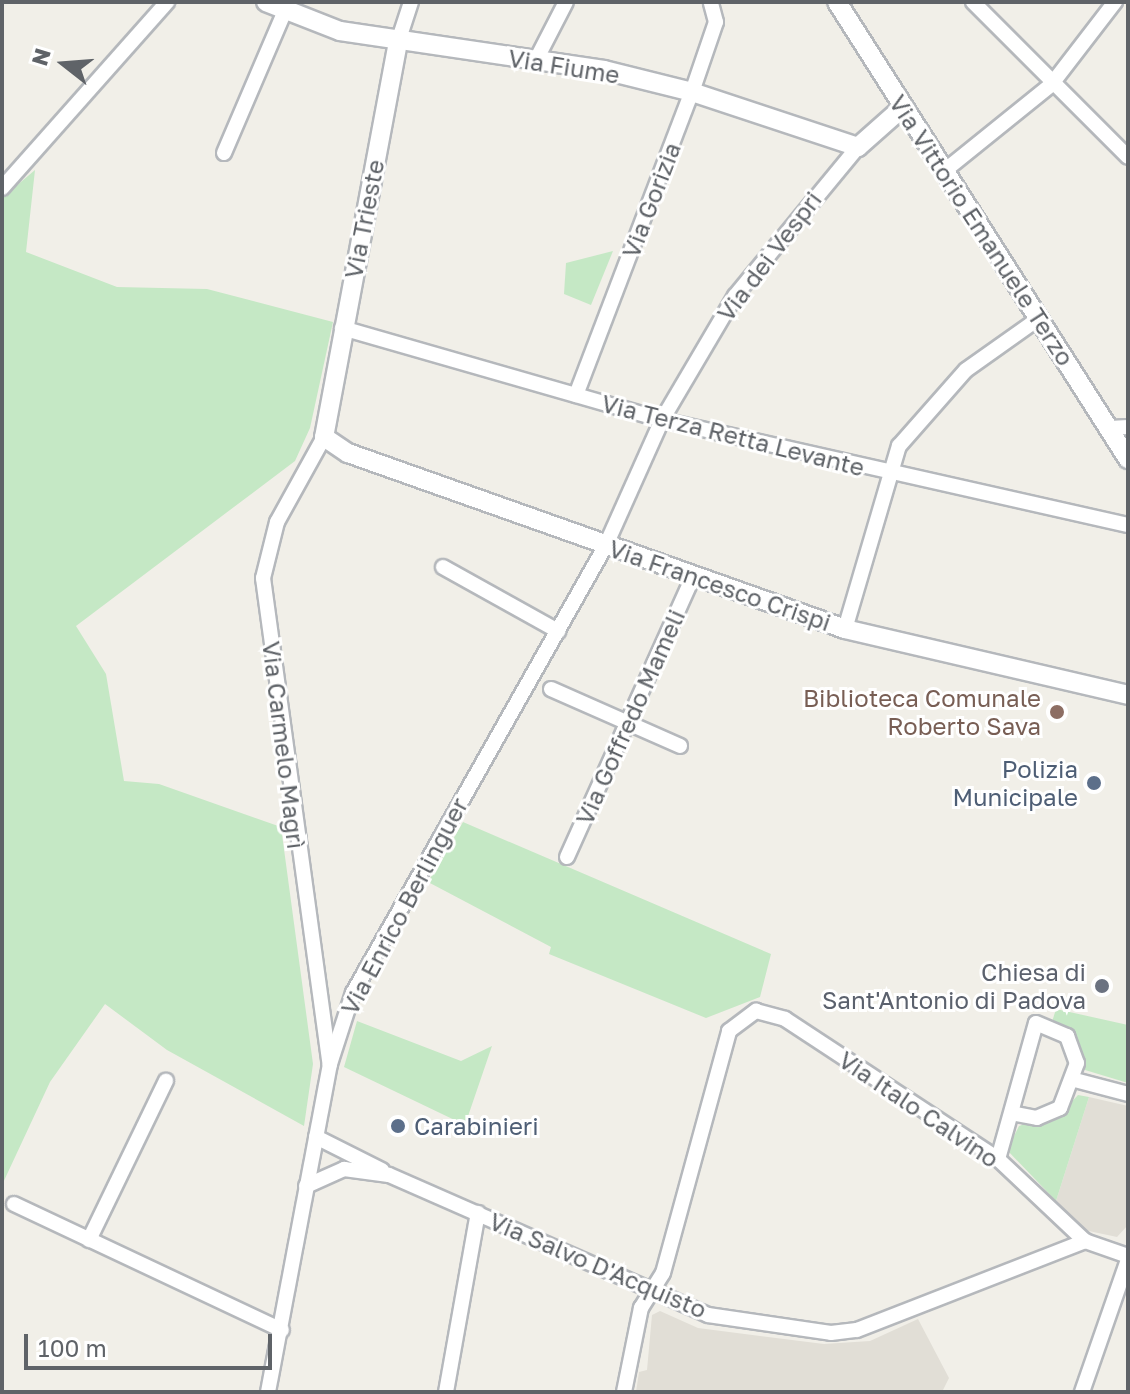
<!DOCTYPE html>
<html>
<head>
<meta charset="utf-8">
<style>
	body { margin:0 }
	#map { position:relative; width:1130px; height:1394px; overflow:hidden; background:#f1efe8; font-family:"Golos Text",sans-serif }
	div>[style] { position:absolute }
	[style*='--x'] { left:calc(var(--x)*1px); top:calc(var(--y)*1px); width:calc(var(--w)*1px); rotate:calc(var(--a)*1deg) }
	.education>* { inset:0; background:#e1ded6 }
	.green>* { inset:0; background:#c5e8c5 }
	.roads { filter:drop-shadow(2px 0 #b5b8bc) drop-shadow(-2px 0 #b5b8bc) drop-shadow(0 2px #b5b8bc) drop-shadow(0 -2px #b5b8bc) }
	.minor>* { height:14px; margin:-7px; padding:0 7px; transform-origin:7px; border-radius:7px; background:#fff }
	.tertiary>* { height:18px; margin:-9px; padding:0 9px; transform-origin:9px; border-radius:9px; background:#fff }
	.dots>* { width:22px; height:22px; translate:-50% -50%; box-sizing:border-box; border:4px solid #fff; border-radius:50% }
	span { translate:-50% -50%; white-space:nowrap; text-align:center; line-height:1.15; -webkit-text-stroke:6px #fff; paint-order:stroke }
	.street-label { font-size:24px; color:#5f6368 }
	.education-label { font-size:24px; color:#785e54 }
	.right { translate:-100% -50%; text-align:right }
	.service-label { font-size:24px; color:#4e5e75 }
	.left { translate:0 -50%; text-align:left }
	.worship-label { font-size:24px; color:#5b616d }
	.frame { position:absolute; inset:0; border:4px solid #5f6368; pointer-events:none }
	.north { position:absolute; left:24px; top:24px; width:80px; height:80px; -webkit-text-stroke:6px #fff; paint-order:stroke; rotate:287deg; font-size:22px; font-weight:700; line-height:32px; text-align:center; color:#5f6368 }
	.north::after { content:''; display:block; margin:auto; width:28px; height:36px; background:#5f6368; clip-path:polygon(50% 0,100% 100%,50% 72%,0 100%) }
	.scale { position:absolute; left:24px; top:1334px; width:248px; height:36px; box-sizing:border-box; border:4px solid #5f6368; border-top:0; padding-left:10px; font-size:24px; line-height:28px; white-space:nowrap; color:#5f6368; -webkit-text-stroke:6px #fff; paint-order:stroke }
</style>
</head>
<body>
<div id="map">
	<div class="education">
		<i style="clip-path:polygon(1089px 1097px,1128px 1106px,1128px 1225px,1117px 1237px,1084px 1230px,1056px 1201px)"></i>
		<i style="clip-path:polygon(660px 1311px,698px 1328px,824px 1344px,870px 1341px,918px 1319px,949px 1378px,942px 1392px,636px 1392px,639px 1372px,647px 1370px,652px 1315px)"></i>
	</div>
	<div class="green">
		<i style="clip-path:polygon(35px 170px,26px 252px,117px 287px,207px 289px,333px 322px,310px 428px,295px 461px,76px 626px,106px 674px,124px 781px,159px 784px,281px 827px,313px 1064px,304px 1126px,167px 1050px,105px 1004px,50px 1082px,2px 1185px,2px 198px)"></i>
		<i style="clip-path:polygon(613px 251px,591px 305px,564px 294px,566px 263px)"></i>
		<i style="clip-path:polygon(463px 822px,771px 954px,760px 997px,706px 1018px,549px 954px,551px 947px,428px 882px)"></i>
		<i style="clip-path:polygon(1056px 1009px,1128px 1025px,1128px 1083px,1085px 1070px,1076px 1036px,1052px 1022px)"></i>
		<i style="clip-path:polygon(357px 1021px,461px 1061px,492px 1046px,465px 1125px,344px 1067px)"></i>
		<i style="clip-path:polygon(1078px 1095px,1089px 1097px,1056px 1201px,1007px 1150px,1019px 1126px,1064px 1110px)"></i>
	</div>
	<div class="roads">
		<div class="minor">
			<i style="--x:973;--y:2;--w:219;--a:45"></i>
			<i style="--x:398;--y:42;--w:42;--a:-72"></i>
			<i style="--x:536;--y:60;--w:65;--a:-62.7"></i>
			<i style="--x:224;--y:153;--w:155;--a:-66.8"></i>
			<i style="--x:943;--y:172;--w:139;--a:-38.9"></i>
			<i style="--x:1051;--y:85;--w:105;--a:-52.4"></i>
			<i style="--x:2;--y:188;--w:249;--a:-48.4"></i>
			<i style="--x:342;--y:328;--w:333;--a:16"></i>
			<i style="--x:662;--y:420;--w:478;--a:12.7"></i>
			<i style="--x:576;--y:395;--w:324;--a:-69.1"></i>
			<i style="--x:692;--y:92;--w:74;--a:-71.1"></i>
			<i style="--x:716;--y:22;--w:20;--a:-105"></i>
			<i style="--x:1110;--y:428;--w:18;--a:-3"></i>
			<i style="--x:324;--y:437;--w:97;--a:118.9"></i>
			<i style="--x:277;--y:522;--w:58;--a:104"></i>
			<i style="--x:263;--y:578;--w:491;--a:82.2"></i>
			<i style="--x:443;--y:567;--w:132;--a:29.1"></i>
			<i style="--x:845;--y:629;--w:191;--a:-73.6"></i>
			<i style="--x:899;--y:446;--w:101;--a:-48.6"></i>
			<i style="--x:966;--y:370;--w:88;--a:-35.3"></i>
			<i style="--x:551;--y:689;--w:141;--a:23.8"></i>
			<i style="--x:567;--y:857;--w:308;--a:-65.8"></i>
			<i style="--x:1075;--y:1080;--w:55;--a:14.8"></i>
			<i style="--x:316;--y:1137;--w:74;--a:26.6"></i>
			<i style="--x:998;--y:1159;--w:141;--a:-74.4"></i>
			<i style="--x:1036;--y:1023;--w:34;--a:23"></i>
			<i style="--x:1067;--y:1036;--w:29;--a:70"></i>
			<i style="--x:1077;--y:1063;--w:48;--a:110.7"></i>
			<i style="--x:1060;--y:1108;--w:25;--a:157"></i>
			<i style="--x:1037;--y:1118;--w:26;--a:-169"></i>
			<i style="--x:306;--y:1186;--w:42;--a:-24.1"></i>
			<i style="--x:344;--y:1169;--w:45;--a:7.6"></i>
			<i style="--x:389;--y:1175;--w:348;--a:23.7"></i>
			<i style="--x:708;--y:1315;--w:124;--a:8.3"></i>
			<i style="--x:831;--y:1333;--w:26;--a:-7"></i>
			<i style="--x:857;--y:1330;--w:245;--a:-21.3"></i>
			<i style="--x:14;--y:1204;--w:296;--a:25.2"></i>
			<i style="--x:89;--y:1240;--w:177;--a:-64.2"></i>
			<i style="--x:268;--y:1392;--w:334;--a:-79.3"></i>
			<i style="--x:330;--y:1064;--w:75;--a:-72.1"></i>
			<i style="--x:353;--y:993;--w:515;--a:-60.55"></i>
			<i style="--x:606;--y:545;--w:137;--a:-65.9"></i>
			<i style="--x:662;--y:420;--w:144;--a:-59.5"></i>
			<i style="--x:735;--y:296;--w:193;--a:-50.5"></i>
			<i style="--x:446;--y:1392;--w:182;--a:-79.9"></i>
			<i style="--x:624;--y:1392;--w:86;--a:-78.6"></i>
			<i style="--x:641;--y:1308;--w:41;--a:-57.8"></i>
			<i style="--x:663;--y:1273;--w:251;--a:-74.7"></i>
			<i style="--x:729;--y:1031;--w:34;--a:-37"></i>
			<i style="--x:756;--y:1011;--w:30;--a:15"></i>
			<i style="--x:785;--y:1019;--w:255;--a:33.3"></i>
			<i style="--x:998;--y:1159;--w:120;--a:43.3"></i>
			<i style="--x:1085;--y:1241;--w:46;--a:19.2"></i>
			<i style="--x:1082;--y:1392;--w:140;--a:-70.8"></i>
		</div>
		<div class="tertiary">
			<i style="--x:266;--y:2;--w:79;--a:21.4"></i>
			<i style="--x:340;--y:31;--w:267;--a:8.4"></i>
			<i style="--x:604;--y:70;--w:91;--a:14"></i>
			<i style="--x:692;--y:92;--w:175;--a:18.3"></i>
			<i style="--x:858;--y:147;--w:60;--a:-41.6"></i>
			<i style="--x:837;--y:2;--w:542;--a:57.51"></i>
			<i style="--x:398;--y:42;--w:402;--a:100.6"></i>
			<i style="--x:324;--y:437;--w:29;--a:34"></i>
			<i style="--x:348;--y:453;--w:527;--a:19.5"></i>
			<i style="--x:845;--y:629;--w:291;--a:13.1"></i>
		</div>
	</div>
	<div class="dots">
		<i style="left:1057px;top:712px;background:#8d6e63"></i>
		<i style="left:1094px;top:783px;background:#5c6f8a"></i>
		<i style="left:1102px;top:986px;background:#6b7280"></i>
		<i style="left:398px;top:1126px;background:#5c6f8a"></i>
	</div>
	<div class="street-label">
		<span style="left:564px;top:66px;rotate:9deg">Via Fiume</span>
		<span style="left:651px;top:200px;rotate:-69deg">Via Gorizia</span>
		<span style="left:364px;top:219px;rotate:-79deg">Via Trieste</span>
		<span style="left:982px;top:230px;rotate:57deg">Via Vittorio Emanuele Terzo</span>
		<span style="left:769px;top:256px;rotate:-53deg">Via dei Vespri</span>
		<span style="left:733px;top:435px;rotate:14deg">Via Terza Retta Levante</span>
		<span style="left:720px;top:585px;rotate:19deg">Via Francesco Crispi</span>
		<span style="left:630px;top:717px;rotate:-66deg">Via Goffredo Mameli</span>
		<span style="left:284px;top:745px;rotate:83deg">Via Carmelo Magrì</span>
		<span style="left:404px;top:906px;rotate:-62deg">Via Enrico Berlinguer</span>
		<span style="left:919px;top:1109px;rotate:34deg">Via Italo Calvino</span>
		<span style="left:598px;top:1265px;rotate:23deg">Via Salvo D'Acquisto</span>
	</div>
	<div class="education-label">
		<span class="right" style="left:1041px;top:712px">Biblioteca Comunale<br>Roberto Sava</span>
	</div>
	<div class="service-label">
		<span class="right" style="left:1078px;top:783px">Polizia<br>Municipale</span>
		<span class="left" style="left:414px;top:1126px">Carabinieri</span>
	</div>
	<div class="worship-label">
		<span class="right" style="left:1086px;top:986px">Chiesa di<br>Sant'Antonio di Padova</span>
	</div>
	<div class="frame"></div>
	<div class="north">N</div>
	<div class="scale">100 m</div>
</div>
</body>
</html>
